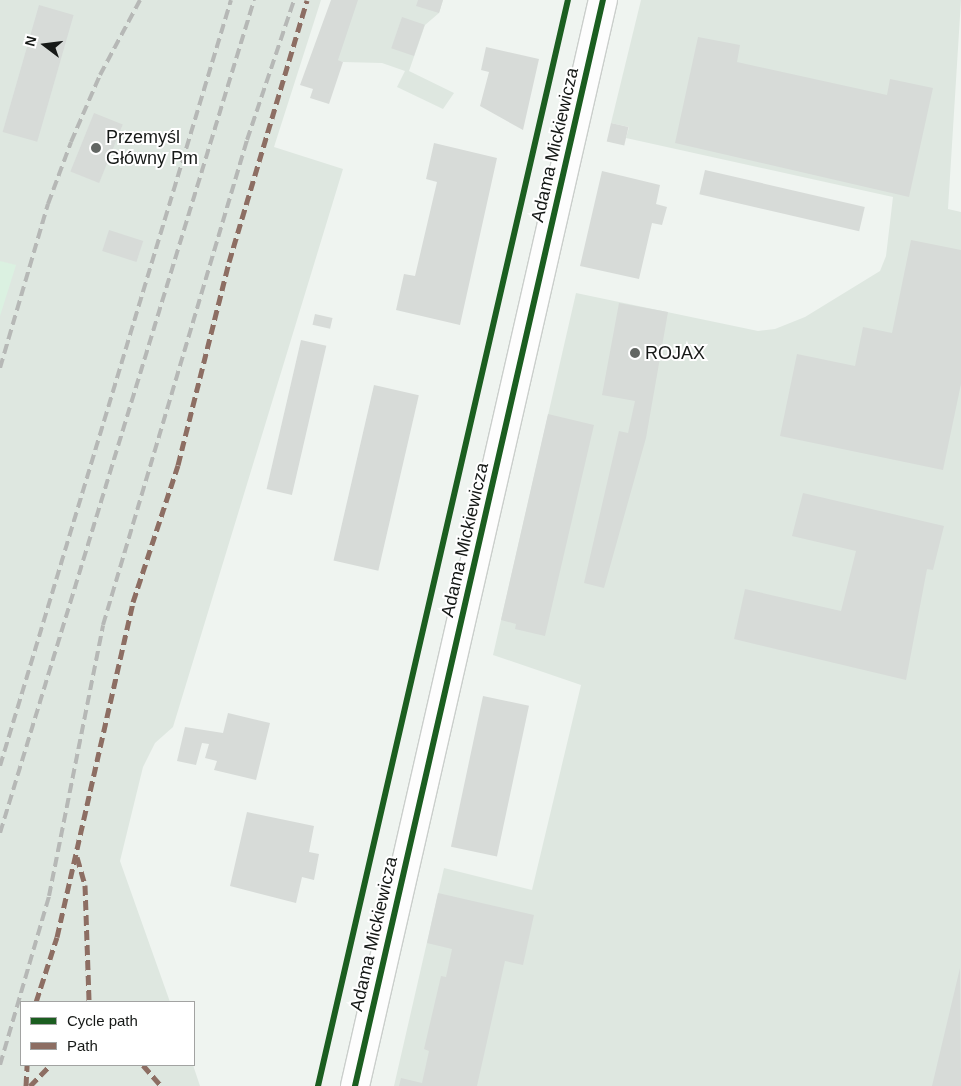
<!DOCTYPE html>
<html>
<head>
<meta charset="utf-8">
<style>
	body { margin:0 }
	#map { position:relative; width:961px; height:1086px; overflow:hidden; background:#eff4f0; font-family:Helvetica,sans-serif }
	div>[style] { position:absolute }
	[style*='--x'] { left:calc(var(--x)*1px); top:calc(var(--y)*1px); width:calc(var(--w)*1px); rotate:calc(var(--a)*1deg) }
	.built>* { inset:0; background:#dee7e0 }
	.green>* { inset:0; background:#dbf1e1 }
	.building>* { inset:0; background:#d7dbd8; transform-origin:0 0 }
	.roads { filter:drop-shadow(1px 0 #cacecb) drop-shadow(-1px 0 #cacecb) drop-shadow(0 1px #cacecb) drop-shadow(0 -1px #cacecb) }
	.primary>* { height:28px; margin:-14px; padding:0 14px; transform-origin:14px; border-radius:14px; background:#fdfdfd }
	.rail>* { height:4px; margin-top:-2px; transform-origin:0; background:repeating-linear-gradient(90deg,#b6b8b6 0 10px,transparent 0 15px) }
	.quiet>* { height:5px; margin-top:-2.5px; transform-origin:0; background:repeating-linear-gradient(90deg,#8d6e63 0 10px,transparent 0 15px) }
	.cycleway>* { height:6px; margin:-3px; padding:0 3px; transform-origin:3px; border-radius:3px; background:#1b5e20 }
	.dots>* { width:14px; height:14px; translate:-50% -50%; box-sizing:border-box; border:2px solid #fff; border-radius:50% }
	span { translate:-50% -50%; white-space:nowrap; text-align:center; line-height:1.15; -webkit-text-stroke:4px #fff; paint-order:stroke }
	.poi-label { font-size:18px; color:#161917 }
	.left { translate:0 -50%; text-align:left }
	.street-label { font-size:18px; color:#161917 }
	.legend { position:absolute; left:20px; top:1001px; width:175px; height:65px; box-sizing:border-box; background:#fff; border:1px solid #a2a3a2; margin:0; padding:6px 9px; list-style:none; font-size:15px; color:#161917 }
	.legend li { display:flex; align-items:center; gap:10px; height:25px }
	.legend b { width:25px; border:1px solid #a2a3a2 }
	.north { position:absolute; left:20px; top:20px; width:50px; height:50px; -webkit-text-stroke:4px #fff; paint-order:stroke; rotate:285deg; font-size:14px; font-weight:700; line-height:20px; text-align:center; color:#161917 }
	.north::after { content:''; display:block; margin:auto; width:18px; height:22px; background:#161917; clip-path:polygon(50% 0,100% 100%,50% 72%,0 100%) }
</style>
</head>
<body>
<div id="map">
	<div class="built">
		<i style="clip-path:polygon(0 0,321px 0,274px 147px,343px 169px,173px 727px,155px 743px,143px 767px,120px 861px,170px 1002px,21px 1002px,21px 1065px,193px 1065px,200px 1086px,0 1086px)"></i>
		<i style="clip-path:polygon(332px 0,443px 0,439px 13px,425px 25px,409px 71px,454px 93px,443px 109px,397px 87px,405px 71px,382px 63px,343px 62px,314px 52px)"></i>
		<i style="clip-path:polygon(641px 0,961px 0,948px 209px,961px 212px,961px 1086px,394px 1086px,444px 868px,532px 890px,581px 685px,493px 655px,576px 293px,758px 331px,775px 329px,805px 317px,880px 271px,886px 256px,893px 197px,626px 138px,629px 127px,611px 123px)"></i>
	</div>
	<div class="green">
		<i style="clip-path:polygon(0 261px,16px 265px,0 316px)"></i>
	</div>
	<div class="building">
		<i style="clip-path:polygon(331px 0,358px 0,338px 60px,343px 62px,329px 104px,310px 98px,313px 89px,300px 85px)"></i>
		<i style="clip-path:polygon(418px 0,443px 0,439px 13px,416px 6px)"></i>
		<i style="left:39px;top:5px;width:36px;height:132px;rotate:16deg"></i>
		<i style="left:402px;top:17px;width:24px;height:33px;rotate:19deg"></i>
		<i style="clip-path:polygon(698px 37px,740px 45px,737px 62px,887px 95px,890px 79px,933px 88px,909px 197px,675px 143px)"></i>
		<i style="clip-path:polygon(486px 47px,539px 59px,523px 130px,480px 106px,489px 72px,481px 70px)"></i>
		<i style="left:94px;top:113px;width:31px;height:63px;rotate:22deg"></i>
		<i style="left:611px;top:123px;width:18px;height:19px;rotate:13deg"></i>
		<i style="clip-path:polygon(434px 143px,497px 158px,460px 325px,396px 310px,404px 274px,415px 276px,437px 182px,426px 179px)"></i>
		<i style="left:705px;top:170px;width:164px;height:25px;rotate:13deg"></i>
		<i style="clip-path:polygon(602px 171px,660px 185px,656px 204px,667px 207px,662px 225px,652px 223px,639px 279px,580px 266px)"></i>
		<i style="left:109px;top:230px;width:36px;height:22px;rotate:18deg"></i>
		<i style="clip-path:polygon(911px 240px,961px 250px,961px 384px,943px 470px,780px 436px,797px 354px,855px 366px,863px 327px,892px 333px)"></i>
		<i style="clip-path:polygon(619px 303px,668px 312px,646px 438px,604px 588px,584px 583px,619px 431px,628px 433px,635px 401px,602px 395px)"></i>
		<i style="left:315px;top:314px;width:18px;height:11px;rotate:13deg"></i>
		<i style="left:301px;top:340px;width:26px;height:153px;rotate:13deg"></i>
		<i style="left:374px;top:385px;width:46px;height:180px;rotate:13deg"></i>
		<i style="clip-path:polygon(548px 414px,594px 425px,545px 636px,515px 629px,516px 624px,501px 620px)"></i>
		<i style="clip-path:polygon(803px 493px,944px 526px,933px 570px,927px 569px,906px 680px,734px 639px,745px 589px,841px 611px,856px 551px,792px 536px)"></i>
		<i style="left:483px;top:696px;width:47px;height:154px;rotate:12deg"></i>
		<i style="clip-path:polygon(228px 713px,270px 723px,256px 780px,214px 770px,217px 761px,205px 758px,209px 744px,202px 743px,196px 765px,177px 761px,185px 727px,223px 733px)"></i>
		<i style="clip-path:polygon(247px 812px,314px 826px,309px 852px,319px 854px,314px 880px,302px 877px,296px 903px,230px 886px)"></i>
		<i style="clip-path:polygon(438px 893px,534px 915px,523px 965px,505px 961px,477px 1086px,399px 1086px,401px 1078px,422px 1083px,429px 1051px,424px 1049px,441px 976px,446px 977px,452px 949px,427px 943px)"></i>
		<i style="clip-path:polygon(960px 968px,961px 1086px,932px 1086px)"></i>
	</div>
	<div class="roads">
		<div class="primary">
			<i style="--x:355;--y:1086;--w:1114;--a:-77.14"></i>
		</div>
	</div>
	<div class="rail">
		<i style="--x:0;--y:368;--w:171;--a:-73.7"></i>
		<i style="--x:48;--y:204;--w:66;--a:-69.6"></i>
		<i style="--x:71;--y:142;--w:73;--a:-66.6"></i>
		<i style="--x:100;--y:75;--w:85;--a:-61.9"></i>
		<i style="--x:0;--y:766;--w:800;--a:-73.22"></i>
		<i style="--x:0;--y:833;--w:871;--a:-73.04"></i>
		<i style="--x:0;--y:1065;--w:176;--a:-73.8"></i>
		<i style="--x:49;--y:896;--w:276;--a:-78.7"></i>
		<i style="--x:103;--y:625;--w:506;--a:-73.46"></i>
		<i style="--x:247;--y:140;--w:148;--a:-71.4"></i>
	</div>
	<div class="quiet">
		<i style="--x:77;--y:857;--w:29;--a:74"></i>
		<i style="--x:85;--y:885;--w:117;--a:88"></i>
		<i style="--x:36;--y:1002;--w:68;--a:-72.1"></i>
		<i style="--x:57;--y:937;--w:344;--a:-77.2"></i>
		<i style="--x:133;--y:602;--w:144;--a:-71.8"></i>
		<i style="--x:178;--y:465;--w:209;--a:-75.9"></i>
		<i style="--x:229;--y:262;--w:273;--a:-73.4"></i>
		<i style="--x:143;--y:1065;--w:28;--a:49"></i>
		<i style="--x:26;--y:1086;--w:21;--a:-87"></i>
		<i style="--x:30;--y:1086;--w:29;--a:-46"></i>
	</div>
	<div class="cycleway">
		<i style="--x:318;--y:1086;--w:1114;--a:-77.04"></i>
		<i style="--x:355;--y:1086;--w:1114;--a:-77.14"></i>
	</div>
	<div class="dots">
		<i style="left:96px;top:148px;background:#626663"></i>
		<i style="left:635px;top:353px;background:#626663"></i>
	</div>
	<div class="poi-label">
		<span class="left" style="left:106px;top:148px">Przemyśl<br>Główny Pm</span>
		<span class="left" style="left:645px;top:353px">ROJAX</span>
	</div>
	<div class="street-label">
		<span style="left:555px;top:145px;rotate:-77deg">Adama Mickiewicza</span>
		<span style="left:465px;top:540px;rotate:-77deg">Adama Mickiewicza</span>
		<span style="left:374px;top:934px;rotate:-77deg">Adama Mickiewicza</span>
	</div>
	<ul class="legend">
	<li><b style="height:6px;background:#1b5e20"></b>Cycle path</li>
	<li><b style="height:6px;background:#8d6e63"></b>Path</li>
	</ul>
	<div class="north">N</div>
</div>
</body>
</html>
